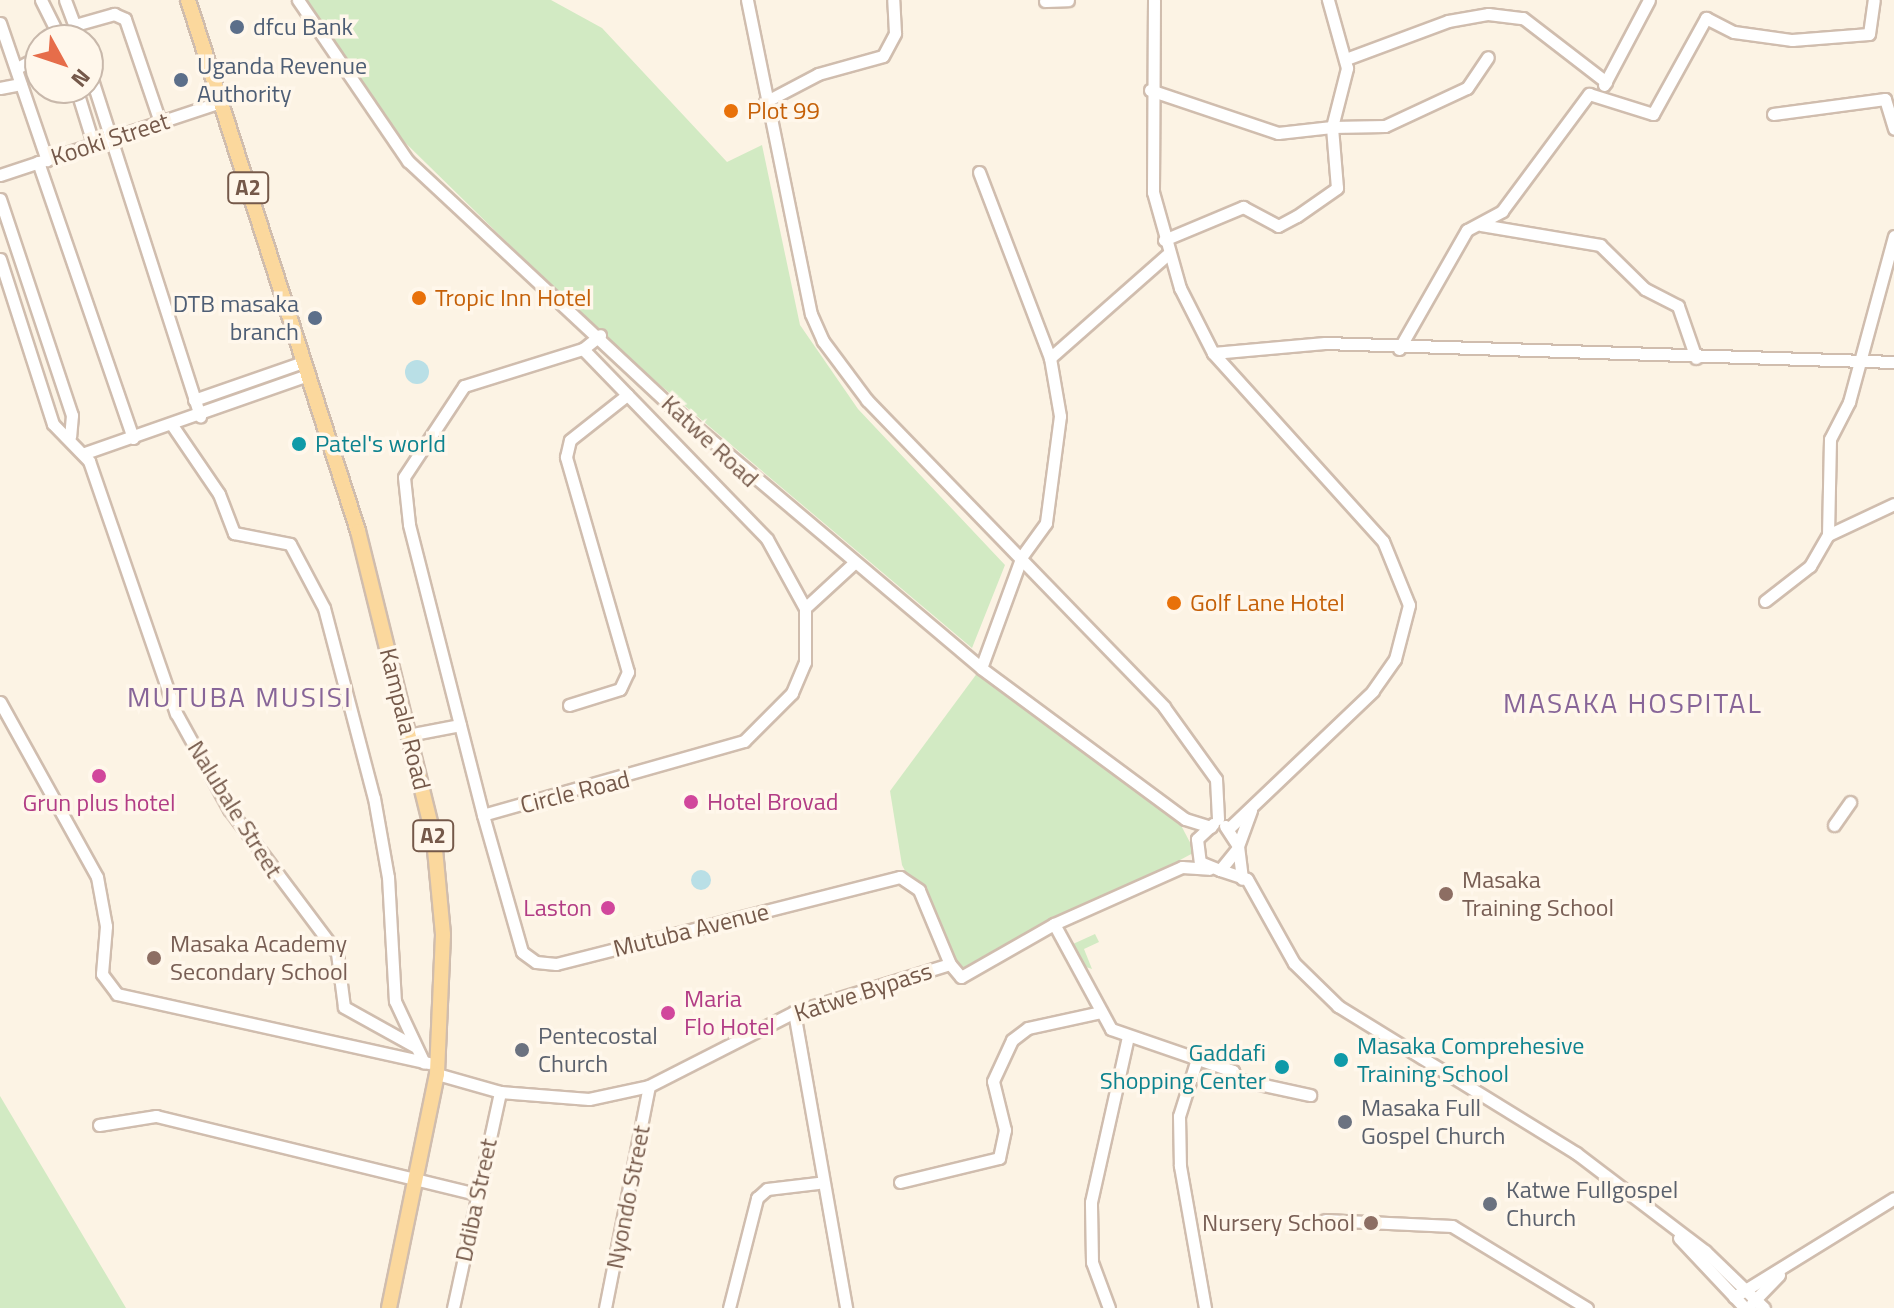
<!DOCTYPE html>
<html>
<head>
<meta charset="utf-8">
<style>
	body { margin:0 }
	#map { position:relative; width:1894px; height:1308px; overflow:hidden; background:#fcf3e4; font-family:"Titillium Web",sans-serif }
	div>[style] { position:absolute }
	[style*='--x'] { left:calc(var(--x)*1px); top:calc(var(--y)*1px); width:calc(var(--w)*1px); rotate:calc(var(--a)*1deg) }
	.green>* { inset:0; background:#d2eac3 }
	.water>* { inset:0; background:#b9dfe6 }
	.round { border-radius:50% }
	.roads { filter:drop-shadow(2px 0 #d0bdae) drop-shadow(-2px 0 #d0bdae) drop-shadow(0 2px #d0bdae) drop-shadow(0 -2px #d0bdae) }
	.minor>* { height:11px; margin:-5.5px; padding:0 5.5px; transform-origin:5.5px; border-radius:5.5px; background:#fff }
	.major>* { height:14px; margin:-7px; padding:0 7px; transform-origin:7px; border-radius:7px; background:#fbd89d }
	.dots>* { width:22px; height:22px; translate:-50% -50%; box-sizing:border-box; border:4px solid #fff7eb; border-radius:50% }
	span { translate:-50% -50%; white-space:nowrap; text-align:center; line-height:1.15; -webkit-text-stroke:7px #fff7eb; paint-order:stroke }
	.shield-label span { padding:2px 6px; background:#fff7eb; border:2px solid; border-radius:6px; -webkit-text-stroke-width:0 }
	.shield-label { font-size:22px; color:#75594a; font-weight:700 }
	.service-label { font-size:24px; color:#4e5e75 }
	.left { translate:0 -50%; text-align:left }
	.right { translate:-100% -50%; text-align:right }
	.food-label { font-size:24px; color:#c56008 }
	.street-label { font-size:24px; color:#75594a }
	.culture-label { font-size:24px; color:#0d838f }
	.hotel-label { font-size:24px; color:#b23c85 }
	.education-label { font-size:24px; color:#785e54 }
	.worship-label { font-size:24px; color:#5b616d }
	.quarter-label { font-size:28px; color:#876598; letter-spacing:2px }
	.north { position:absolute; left:24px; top:24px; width:80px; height:80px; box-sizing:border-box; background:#fff7eb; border:2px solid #c8b8ab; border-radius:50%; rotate:130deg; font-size:22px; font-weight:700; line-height:32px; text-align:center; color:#75594a }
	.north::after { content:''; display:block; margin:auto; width:28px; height:36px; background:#e66d4a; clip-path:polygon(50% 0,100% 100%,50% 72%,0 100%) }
</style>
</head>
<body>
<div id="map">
	<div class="green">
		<i style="clip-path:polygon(305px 0,551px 0,602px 28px,727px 162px,762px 145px,800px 325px,858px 409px,1005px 565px,972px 648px,634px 363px,521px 256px,381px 119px)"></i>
		<i style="clip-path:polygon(981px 668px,1173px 810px,1195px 852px,961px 977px,902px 865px,890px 791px)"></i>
		<i style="clip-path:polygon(1095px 934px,1099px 942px,1084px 949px,1092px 969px,1080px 965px,1073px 944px)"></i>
		<i style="clip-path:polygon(0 1096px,126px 1308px,0 1308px)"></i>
	</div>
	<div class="water">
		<i class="round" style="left:405px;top:360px;width:24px;height:24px"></i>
		<i class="round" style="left:691px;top:870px;width:20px;height:20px"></i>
	</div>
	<div class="roads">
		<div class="minor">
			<i style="--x:41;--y:0;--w:45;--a:63.4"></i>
			<i style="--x:65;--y:0;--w:43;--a:69.4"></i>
			<i style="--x:298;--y:0;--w:195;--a:55.7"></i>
			<i style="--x:408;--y:161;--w:358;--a:43"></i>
			<i style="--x:670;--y:405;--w:407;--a:40.2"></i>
			<i style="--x:981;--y:668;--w:254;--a:36.5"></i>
			<i style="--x:1185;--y:819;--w:27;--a:17"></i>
			<i style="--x:747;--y:0;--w:320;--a:78.5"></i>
			<i style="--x:811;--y:314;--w:30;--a:66"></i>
			<i style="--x:823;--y:341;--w:74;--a:53.3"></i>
			<i style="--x:867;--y:400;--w:427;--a:45.9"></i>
			<i style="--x:1164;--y:707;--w:89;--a:54.2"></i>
			<i style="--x:1216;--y:779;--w:40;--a:87.1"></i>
			<i style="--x:1154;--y:0;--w:192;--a:90.3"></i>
			<i style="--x:1153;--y:192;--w:100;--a:74.3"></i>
			<i style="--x:1180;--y:288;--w:73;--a:63.1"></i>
			<i style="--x:1213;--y:353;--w:253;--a:47.9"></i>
			<i style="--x:1383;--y:541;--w:69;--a:67.9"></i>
			<i style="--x:1409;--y:605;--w:56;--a:104.5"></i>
			<i style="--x:1395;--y:659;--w:39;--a:125"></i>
			<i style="--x:1373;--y:691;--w:200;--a:136.4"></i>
			<i style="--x:1045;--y:1;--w:23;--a:-2"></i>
			<i style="--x:0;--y:23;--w:145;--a:71.1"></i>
			<i style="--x:75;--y:25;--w:41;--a:-15.8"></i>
			<i style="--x:114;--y:14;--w:12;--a:24"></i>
			<i style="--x:125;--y:19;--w:109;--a:71.2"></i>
			<i style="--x:1346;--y:59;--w:109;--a:-20.4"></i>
			<i style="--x:1448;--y:21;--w:41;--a:-9.9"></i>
			<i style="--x:1488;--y:14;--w:35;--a:7"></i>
			<i style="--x:1523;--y:18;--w:105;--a:37.6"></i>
			<i style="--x:88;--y:67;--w:367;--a:72.2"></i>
			<i style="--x:17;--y:68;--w:26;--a:-28"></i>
			<i style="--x:1604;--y:85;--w:96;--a:-62.1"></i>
			<i style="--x:0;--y:88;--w:21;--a:-11"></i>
			<i style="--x:76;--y:88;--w:58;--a:72.8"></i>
			<i style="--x:1150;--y:90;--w:135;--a:18.6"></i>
			<i style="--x:1278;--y:133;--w:54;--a:-6.3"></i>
			<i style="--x:1332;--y:127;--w:61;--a:-75.7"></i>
			<i style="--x:1347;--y:68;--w:71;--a:-105.6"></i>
			<i style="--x:765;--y:102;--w:60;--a:-27.8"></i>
			<i style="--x:818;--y:74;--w:67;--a:-15.5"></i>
			<i style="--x:883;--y:56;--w:26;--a:-62"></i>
			<i style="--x:895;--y:33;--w:33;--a:-93"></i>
			<i style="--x:1773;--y:114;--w:113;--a:-7.6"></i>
			<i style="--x:1885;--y:99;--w:31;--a:73"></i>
			<i style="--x:38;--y:162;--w:292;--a:71"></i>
			<i style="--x:979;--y:172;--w:199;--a:69.1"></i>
			<i style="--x:1050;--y:358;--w:59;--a:80.2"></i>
			<i style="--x:1060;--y:416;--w:108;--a:97.5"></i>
			<i style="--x:1046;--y:523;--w:41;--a:126"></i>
			<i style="--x:1022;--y:556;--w:119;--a:110.1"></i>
			<i style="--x:0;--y:175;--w:233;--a:-18.3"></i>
			<i style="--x:0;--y:199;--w:228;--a:71.6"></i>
			<i style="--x:72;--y:415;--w:21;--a:95"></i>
			<i style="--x:1481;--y:225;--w:121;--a:9.5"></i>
			<i style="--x:1600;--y:245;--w:63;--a:44.4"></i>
			<i style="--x:1645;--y:289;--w:37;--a:27"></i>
			<i style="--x:1678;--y:306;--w:55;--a:70.9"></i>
			<i style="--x:1164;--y:240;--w:86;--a:-22.7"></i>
			<i style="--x:1243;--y:207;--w:40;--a:28"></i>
			<i style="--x:1278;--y:226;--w:21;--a:-28"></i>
			<i style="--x:1297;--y:216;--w:49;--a:-35"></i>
			<i style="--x:1337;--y:188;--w:61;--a:-94.7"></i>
			<i style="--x:1332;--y:127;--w:53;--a:-1.1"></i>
			<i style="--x:1385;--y:126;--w:90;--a:-24.9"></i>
			<i style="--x:1467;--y:88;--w:37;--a:-56"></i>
			<i style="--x:0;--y:259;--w:173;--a:72.2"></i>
			<i style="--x:53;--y:424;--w:52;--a:45.8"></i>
			<i style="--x:89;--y:461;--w:267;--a:71"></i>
			<i style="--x:176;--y:713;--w:110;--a:61.1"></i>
			<i style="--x:229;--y:809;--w:180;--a:53.1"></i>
			<i style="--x:337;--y:953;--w:54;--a:82.6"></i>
			<i style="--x:344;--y:1007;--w:82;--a:29.1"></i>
			<i style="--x:583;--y:349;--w:264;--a:45.9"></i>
			<i style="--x:767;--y:539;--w:79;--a:61.2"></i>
			<i style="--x:805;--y:608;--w:54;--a:90"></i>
			<i style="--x:805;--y:662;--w:34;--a:113"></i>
			<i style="--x:792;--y:693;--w:68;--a:135"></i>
			<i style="--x:744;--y:741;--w:271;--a:164.2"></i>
			<i style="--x:483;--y:815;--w:300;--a:-104.3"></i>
			<i style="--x:409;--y:524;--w:47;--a:-96.1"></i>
			<i style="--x:404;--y:477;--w:109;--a:-56.6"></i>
			<i style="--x:464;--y:386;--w:125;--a:-17.3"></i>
			<i style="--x:583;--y:349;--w:22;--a:-39"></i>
			<i style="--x:1399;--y:349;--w:137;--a:-60.3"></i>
			<i style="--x:1467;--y:230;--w:40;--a:-28"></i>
			<i style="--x:1502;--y:211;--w:146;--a:-53.4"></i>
			<i style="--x:1589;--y:94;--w:67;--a:17.4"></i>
			<i style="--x:1653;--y:114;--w:110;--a:-61.1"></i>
			<i style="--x:1706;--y:18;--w:31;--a:27"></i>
			<i style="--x:1734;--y:32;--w:59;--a:7.9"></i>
			<i style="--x:1792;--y:40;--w:77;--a:-4.5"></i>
			<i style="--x:1869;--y:34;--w:34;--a:-82"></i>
			<i style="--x:1213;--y:353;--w:112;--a:-5.1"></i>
			<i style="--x:1325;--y:343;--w:569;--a:1.91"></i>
			<i style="--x:1050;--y:358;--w:156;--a:-41.4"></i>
			<i style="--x:194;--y:400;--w:115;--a:-19.2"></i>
			<i style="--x:172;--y:425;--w:83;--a:55.7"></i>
			<i style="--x:219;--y:494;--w:42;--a:69"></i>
			<i style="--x:234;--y:533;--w:57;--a:11.1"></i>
			<i style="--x:290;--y:544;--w:72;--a:62"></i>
			<i style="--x:324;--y:608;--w:196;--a:75.3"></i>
			<i style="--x:374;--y:798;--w:80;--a:80"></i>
			<i style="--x:388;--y:877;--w:124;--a:86.8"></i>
			<i style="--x:395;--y:1001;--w:68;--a:64.9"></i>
			<i style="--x:85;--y:453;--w:236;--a:-19.3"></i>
			<i style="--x:1828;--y:535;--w:96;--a:-88.8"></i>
			<i style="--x:1830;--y:439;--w:42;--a:-62.8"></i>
			<i style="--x:1849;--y:402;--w:172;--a:-74.8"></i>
			<i style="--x:1765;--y:601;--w:57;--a:-37.9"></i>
			<i style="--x:1810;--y:566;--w:36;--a:-60"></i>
			<i style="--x:1828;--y:535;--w:73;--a:-25.2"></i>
			<i style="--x:805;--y:608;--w:67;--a:-42.6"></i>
			<i style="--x:0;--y:702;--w:200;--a:61"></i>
			<i style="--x:97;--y:877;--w:50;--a:79.6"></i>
			<i style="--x:106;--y:926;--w:48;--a:94.8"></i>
			<i style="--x:102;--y:974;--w:25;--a:53"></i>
			<i style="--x:117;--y:994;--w:319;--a:12.5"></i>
			<i style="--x:569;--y:705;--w:53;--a:-17.4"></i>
			<i style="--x:620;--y:689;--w:19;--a:-65"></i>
			<i style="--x:628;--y:672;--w:224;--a:-106.1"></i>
			<i style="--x:566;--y:457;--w:17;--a:-77"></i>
			<i style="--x:570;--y:440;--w:73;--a:-38.3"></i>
			<i style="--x:408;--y:735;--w:53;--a:-10.9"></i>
			<i style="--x:483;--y:815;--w:142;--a:74.1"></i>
			<i style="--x:522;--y:952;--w:17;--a:36"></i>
			<i style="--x:536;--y:962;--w:20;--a:6"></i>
			<i style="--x:556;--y:964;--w:355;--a:-14.2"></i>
			<i style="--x:900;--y:877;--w:23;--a:34"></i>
			<i style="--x:919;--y:890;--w:80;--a:67.3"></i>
			<i style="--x:1213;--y:824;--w:22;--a:137"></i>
			<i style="--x:1197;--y:839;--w:23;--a:83"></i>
			<i style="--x:1200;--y:862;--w:22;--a:22"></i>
			<i style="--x:1220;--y:870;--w:28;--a:-51"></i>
			<i style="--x:1834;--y:825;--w:28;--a:-55"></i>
			<i style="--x:1225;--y:826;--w:24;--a:57"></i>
			<i style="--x:1238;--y:846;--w:33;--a:83"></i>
			<i style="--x:1238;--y:846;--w:38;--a:-70"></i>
			<i style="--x:1220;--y:870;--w:28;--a:18"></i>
			<i style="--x:1247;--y:879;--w:96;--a:60.8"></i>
			<i style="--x:1294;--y:963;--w:62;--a:44.3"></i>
			<i style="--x:1338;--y:1006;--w:280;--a:31.7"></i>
			<i style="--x:1576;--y:1153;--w:162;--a:37.2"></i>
			<i style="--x:1705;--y:1251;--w:82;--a:44"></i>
			<i style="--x:1054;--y:924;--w:119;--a:61.5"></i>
			<i style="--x:1111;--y:1029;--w:129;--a:19"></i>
			<i style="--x:1233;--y:1071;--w:9;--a:69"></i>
			<i style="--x:1236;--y:1079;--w:76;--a:12.2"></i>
			<i style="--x:794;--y:1012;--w:301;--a:80"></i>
			<i style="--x:1197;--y:1059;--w:60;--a:107.5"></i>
			<i style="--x:1179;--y:1116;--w:50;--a:88.9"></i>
			<i style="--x:1180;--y:1166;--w:144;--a:80"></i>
			<i style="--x:437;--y:1074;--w:66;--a:15.9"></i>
			<i style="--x:500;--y:1092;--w:89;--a:4.5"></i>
			<i style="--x:589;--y:1099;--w:61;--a:-12.2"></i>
			<i style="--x:649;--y:1086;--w:163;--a:-27"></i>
			<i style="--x:794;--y:1012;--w:163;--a:-17.1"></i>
			<i style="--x:950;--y:964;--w:17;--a:50"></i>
			<i style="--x:961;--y:977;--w:107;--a:-29.7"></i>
			<i style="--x:1054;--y:924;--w:140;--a:-24"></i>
			<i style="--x:1182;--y:867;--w:27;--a:4"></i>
			<i style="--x:99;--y:1125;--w:58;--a:-9"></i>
			<i style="--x:156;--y:1116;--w:330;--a:13.7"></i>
			<i style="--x:900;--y:1182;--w:102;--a:-13.6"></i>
			<i style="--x:999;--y:1158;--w:29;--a:-78"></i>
			<i style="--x:1005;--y:1130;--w:50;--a:-103.8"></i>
			<i style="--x:993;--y:1081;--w:45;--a:-65.1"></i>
			<i style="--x:1012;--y:1040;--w:20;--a:-37"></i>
			<i style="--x:1028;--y:1028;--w:71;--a:-12.3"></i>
			<i style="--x:1325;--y:1220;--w:127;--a:2.7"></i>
			<i style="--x:1452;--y:1226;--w:158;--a:31.3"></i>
			<i style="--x:1679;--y:1238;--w:96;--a:46.7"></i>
			<i style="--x:1734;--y:1297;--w:188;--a:-31.7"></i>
			<i style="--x:1752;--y:1303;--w:39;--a:-46"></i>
			<i style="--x:453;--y:1308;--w:221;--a:-77.7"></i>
			<i style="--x:605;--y:1308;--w:226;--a:-78.8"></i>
			<i style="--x:729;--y:1308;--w:114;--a:-75.7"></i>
			<i style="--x:757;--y:1198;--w:13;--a:-42"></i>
			<i style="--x:767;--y:1189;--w:51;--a:-6.7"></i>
			<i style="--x:1109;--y:1308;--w:49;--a:-110.3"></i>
			<i style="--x:1092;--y:1262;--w:60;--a:-91"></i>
			<i style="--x:1091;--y:1202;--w:170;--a:-77.4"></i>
		</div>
		<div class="major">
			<i style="--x:188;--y:0;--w:558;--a:72.25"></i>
			<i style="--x:358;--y:531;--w:317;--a:76.1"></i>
			<i style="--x:434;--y:839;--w:96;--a:84.6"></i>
			<i style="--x:443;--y:935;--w:139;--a:92.5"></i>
			<i style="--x:437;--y:1074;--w:239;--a:101.6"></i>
		</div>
	</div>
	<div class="dots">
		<i style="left:237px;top:27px;background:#5c6f8a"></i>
		<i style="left:181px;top:80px;background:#5c6f8a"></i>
		<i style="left:731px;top:111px;background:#e8710a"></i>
		<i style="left:419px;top:298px;background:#e8710a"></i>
		<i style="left:315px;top:318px;background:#5c6f8a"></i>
		<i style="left:299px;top:444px;background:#0f9aa8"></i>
		<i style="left:1174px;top:603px;background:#e8710a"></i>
		<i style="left:99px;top:776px;background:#d1479c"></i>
		<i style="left:691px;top:802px;background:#d1479c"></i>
		<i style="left:1446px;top:894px;background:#8d6e63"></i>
		<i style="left:608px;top:908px;background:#d1479c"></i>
		<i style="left:154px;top:958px;background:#8d6e63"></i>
		<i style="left:668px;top:1013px;background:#d1479c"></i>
		<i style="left:522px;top:1050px;background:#6b7280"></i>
		<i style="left:1341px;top:1060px;background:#0f9aa8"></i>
		<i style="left:1282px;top:1067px;background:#0f9aa8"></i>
		<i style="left:1345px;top:1122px;background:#6b7280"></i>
		<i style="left:1490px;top:1204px;background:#6b7280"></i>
		<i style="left:1371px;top:1223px;background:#8d6e63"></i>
	</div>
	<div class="shield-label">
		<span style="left:248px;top:188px">A2</span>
		<span style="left:433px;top:836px">A2</span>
	</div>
	<div class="service-label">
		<span class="left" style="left:253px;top:27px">dfcu Bank</span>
		<span class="left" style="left:197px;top:80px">Uganda Revenue<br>Authority</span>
		<span class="right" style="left:299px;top:318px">DTB masaka<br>branch</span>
	</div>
	<div class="food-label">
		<span class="left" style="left:747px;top:111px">Plot 99</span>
		<span class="left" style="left:435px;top:298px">Tropic Inn Hotel</span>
		<span class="left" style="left:1190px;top:603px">Golf Lane Hotel</span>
	</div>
	<div class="street-label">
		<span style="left:110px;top:139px;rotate:-18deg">Kooki Street</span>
		<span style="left:710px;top:441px;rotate:43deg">Katwe Road</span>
		<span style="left:405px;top:719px;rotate:76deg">Kampala Road</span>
		<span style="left:575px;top:792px;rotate:-14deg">Circle Road</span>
		<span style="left:235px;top:809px;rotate:58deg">Nalubale Street</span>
		<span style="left:691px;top:930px;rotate:-14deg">Mutuba Avenue</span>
		<span style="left:863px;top:992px;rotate:-18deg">Katwe Bypass</span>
		<span style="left:628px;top:1197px;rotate:-79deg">Nyondo Street</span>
		<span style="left:476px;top:1200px;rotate:-78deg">Ddiba Street</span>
	</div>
	<div class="culture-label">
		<span class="left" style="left:315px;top:444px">Patel's world</span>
		<span class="left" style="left:1357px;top:1060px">Masaka Comprehesive<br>Training School</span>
		<span class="right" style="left:1266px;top:1067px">Gaddafi<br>Shopping Center</span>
	</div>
	<div class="hotel-label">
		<span class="left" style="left:707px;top:802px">Hotel Brovad</span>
		<span style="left:99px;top:803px">Grun plus hotel</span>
		<span class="right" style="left:592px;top:908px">Laston</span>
		<span class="left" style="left:684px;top:1013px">Maria<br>Flo Hotel</span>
	</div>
	<div class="education-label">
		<span class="left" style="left:1462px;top:894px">Masaka<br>Training School</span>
		<span class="left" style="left:170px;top:958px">Masaka Academy<br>Secondary School</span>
		<span class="right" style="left:1355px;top:1223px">Nursery School</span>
	</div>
	<div class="worship-label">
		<span class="left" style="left:538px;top:1050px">Pentecostal<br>Church</span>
		<span class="left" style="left:1361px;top:1122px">Masaka Full<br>Gospel Church</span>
		<span class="left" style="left:1506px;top:1204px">Katwe Fullgospel<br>Church</span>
	</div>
	<div class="quarter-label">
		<span style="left:240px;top:697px">MUTUBA MUSISI</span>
		<span style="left:1633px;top:703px">MASAKA HOSPITAL</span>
	</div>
	<div class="north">N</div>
</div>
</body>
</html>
